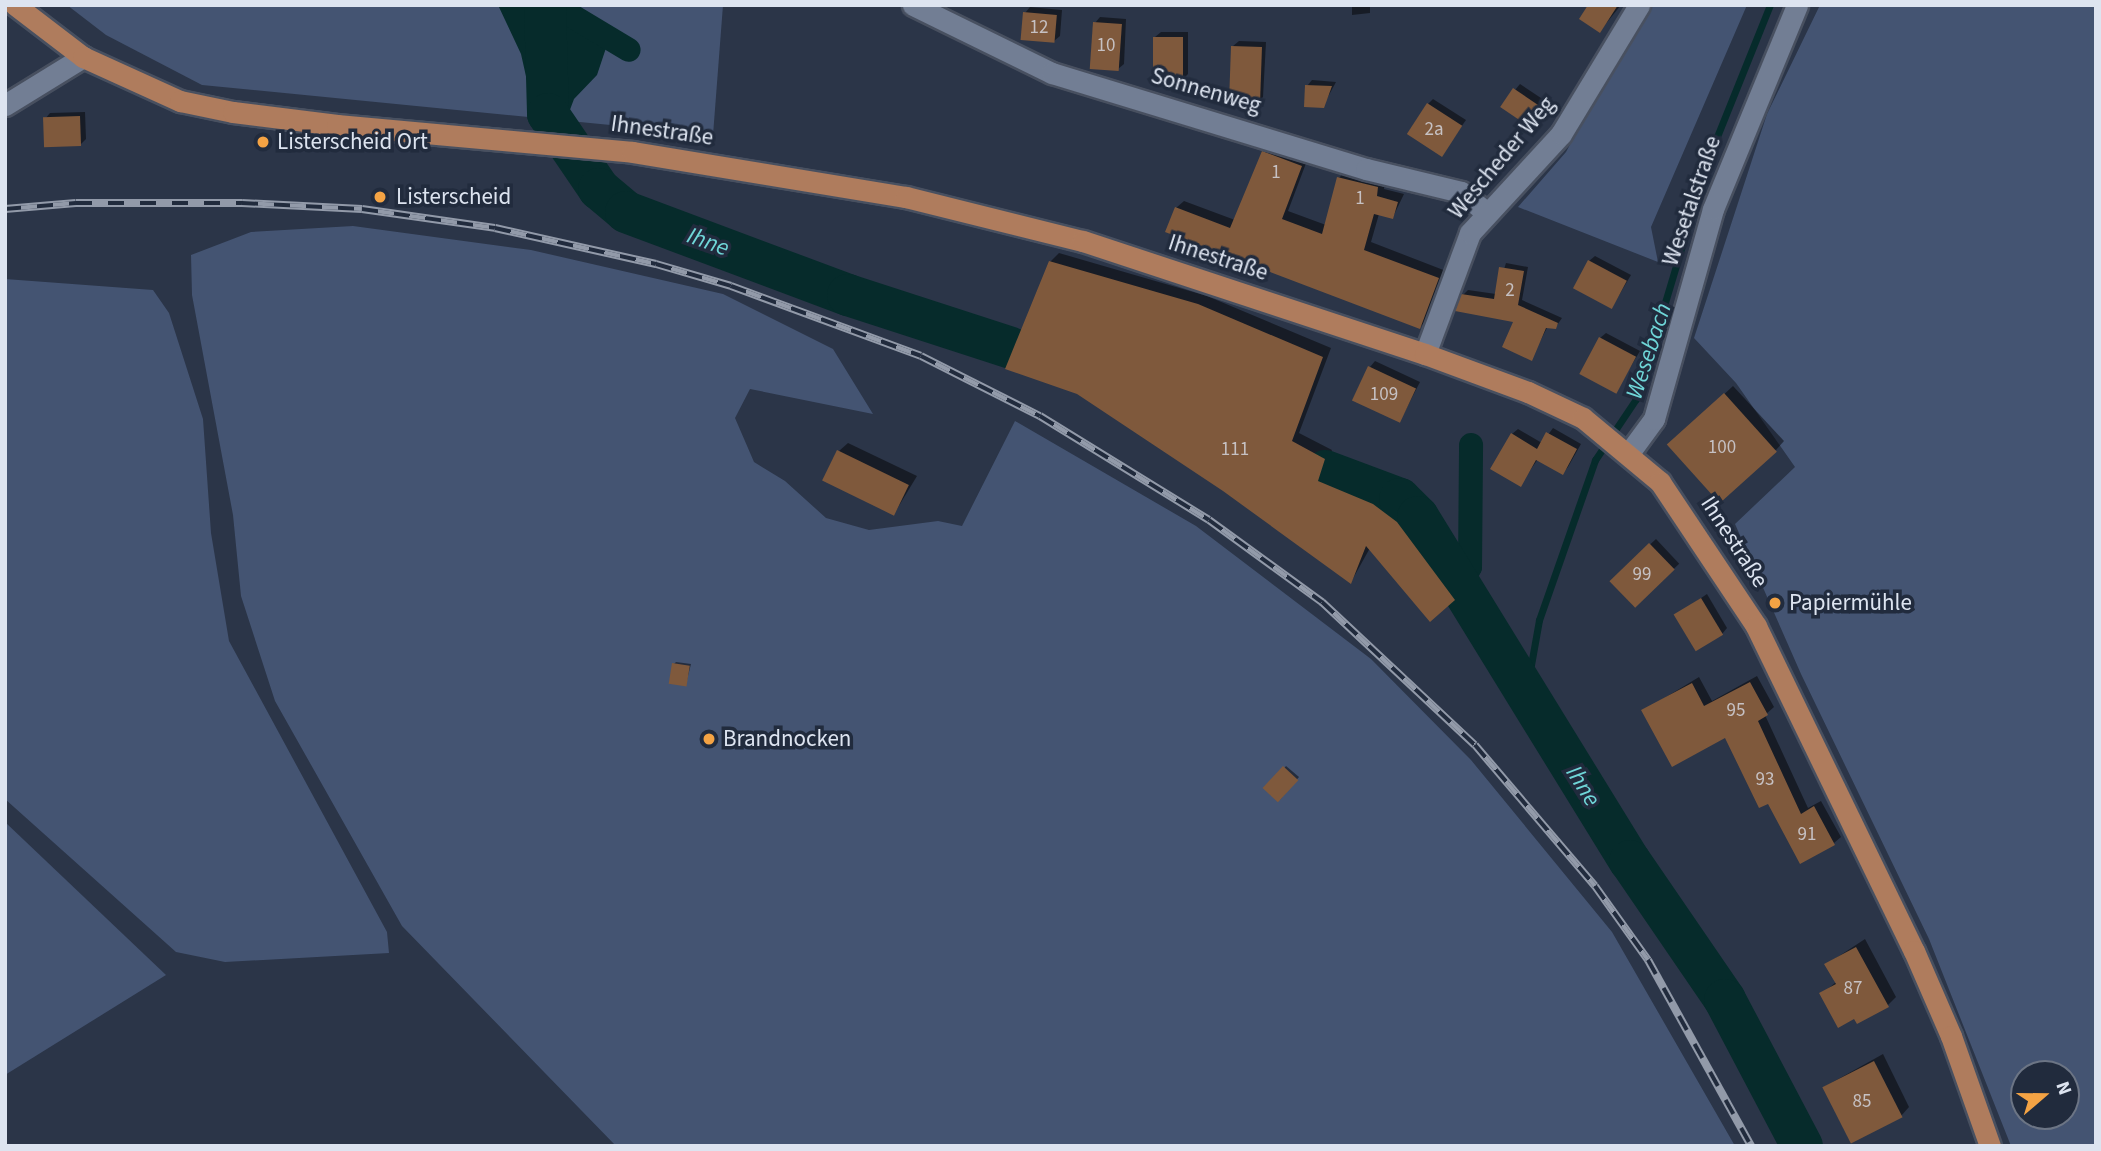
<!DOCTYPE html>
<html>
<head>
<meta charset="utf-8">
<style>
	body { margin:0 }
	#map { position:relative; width:2101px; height:1151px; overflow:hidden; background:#2b3548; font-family:"Source Sans 3",sans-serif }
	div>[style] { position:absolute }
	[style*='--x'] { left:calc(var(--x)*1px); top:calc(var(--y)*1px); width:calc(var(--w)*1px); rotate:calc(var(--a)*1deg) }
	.green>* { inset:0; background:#445472 }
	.water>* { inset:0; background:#062b2b }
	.shadow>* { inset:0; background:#0007; transform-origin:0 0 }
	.stream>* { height:7px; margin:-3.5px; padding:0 3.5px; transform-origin:3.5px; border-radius:3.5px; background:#062b2b }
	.canal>* { height:24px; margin:-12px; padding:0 12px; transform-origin:12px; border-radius:12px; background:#062b2b }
	.river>* { height:42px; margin:-21px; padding:0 21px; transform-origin:21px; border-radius:21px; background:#062b2b }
	.building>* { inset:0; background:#7f593c; transform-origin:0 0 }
	.roads { filter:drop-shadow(2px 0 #485060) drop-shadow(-2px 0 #485060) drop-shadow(0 2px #485060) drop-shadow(0 -2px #485060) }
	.minor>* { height:21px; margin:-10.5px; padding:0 10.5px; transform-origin:10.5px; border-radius:10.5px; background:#727e94 }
	.major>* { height:21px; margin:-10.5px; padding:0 10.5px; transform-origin:10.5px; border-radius:10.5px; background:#af7c5d }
	.rail>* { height:8px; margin-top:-4px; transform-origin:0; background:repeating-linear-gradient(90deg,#212b3d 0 16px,#929aa9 0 32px); box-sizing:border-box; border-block:2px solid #929aa9 }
	.dots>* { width:19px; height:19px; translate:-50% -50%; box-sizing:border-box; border:4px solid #212b3d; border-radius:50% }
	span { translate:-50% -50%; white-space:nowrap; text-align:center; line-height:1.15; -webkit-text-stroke:7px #212b3d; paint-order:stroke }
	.number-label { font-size:19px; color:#c6c1c3 }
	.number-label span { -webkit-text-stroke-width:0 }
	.street-label { font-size:23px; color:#dde4f0 }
	.poi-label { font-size:23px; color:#dde4f0 }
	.left { translate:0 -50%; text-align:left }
	.water-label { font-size:24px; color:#6fd6d8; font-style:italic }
	.frame { position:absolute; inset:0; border:7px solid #dde4f0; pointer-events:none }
	.north { position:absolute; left:2010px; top:1060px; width:70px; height:70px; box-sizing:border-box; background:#212b3d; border:2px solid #6c7585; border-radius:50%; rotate:70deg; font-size:19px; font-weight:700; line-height:28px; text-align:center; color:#dde4f0 }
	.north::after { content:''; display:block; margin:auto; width:24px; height:32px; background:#f4a344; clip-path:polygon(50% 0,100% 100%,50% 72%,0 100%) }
</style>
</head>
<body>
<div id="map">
	<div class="green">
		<i style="clip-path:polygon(67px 5px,723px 5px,713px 135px,202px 85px,106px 35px)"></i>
		<i style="clip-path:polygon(1645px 5px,1747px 5px,1651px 227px,1658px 262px,1518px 207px,1566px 152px)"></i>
		<i style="clip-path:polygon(evenodd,1820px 5px,2096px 5px,2096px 1146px,2011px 1146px,1929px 939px,1801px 674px,1735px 524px,1795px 467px,1736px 383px,1694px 338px,1767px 114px,1820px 5px,2066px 1074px,2066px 1116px,2024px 1116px,2024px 1074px,2066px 1074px)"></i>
		<i style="clip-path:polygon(353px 226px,531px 250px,723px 294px,833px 349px,873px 414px,750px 389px,735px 418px,754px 462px,785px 481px,826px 518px,869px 530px,938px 521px,962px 526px,1015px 421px,1196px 526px,1371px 659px,1471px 760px,1612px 932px,1735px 1146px,616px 1146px,402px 926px,275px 701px,241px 596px,233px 515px,192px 295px,191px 255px,251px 232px)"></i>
		<i style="clip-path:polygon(5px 279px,153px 290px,169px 313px,203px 419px,211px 533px,229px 641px,387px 932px,389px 953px,225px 962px,176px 952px,5px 799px)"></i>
		<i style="clip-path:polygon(5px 822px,166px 975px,5px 1075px)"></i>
	</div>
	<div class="water">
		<i style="clip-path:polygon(498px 5px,531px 5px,606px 48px,597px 75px,574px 99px,568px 115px,534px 112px,521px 54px)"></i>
	</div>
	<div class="shadow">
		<i style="clip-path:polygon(1352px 5px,1370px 5px,1370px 13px,1352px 15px)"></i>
		<i style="clip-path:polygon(1590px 5px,1621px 5px,1600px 31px)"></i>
		<i style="clip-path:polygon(1030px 7px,1062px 10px,1060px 36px,1054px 41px,1025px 13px)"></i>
		<i style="clip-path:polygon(1100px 17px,1126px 19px,1124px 64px,1118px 69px,1095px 23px)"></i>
		<i style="clip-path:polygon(1161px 32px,1188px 32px,1188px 74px,1183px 79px,1155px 37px)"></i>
		<i style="clip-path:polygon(1239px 41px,1266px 42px,1263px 97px,1258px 102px,1233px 46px)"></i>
		<i style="clip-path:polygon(1312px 80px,1336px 82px,1323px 106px,1307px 86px)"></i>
		<i style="clip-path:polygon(1520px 84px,1544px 100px,1526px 124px,1515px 90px)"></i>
		<i style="clip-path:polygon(1433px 99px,1466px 120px,1442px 154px,1428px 104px)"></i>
		<i style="clip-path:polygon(85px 112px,86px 139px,81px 144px,45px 119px,50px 113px)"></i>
		<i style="clip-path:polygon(1271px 144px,1308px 158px,1288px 211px,1326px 225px,1339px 178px,1346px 170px,1385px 180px,1384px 189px,1404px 194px,1393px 217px,1379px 214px,1371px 242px,1446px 271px,1427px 320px,1420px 327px,1176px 208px,1184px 201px,1235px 220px,1264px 152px)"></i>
		<i style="clip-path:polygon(1059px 253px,1207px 296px,1331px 348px,1299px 433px,1332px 450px,1325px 472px,1382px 496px,1406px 513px,1462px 590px,1453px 599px,1370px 548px,1351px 582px,1050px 262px)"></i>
		<i style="clip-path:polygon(1595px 256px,1631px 275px,1612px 307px,1589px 261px)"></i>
		<i style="clip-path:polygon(1506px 263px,1528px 267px,1522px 300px,1562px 318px,1555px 328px,1548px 326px,1531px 359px,1516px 320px,1463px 295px,1468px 290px,1496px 294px)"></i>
		<i style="clip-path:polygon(1606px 333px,1640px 351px,1616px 391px,1600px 338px)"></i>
		<i style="clip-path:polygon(1375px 361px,1420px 382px,1400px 421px,1370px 367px)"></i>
		<i style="clip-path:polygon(1733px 386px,1784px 441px,1776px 450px,1678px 437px)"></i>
		<i style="clip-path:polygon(1553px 428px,1581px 444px,1568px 467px,1563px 473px,1538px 459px,1520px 485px,1512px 434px,1518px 429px,1542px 443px)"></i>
		<i style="clip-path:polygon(848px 443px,917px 476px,894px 514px,839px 451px)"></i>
		<i style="left:1656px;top:539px;width:34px;height:62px;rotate:47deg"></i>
		<i style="clip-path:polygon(1707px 594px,1727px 628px,1722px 634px,1676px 615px)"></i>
		<i style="clip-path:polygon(676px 662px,691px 664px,686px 684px,674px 664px)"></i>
		<i style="clip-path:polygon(1757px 676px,1774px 707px,1765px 715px,1808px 808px,1821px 801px,1841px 837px,1834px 843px,1768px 802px,1726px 736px,1643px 711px,1699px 677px,1712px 701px)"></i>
		<i style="left:1286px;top:766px;width:17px;height:30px;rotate:40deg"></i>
		<i style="clip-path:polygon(1865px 939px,1896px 997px,1888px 1005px,1822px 994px,1836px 982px,1827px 964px)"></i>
		<i style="clip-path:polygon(1883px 1054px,1909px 1107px,1901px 1116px,1824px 1087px)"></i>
	</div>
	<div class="stream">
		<i style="--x:1526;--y:693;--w:74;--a:-79.9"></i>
		<i style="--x:1539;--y:620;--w:170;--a:-70.7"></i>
		<i style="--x:1595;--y:460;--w:73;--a:-56.1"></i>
		<i style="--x:1636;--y:399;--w:251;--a:-73.3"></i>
		<i style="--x:1708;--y:159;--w:166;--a:-68.1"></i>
	</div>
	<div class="canal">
		<i style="--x:554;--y:5;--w:87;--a:31"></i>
		<i style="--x:1461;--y:584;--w:19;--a:-62"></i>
		<i style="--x:1470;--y:567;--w:122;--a:-89.5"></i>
	</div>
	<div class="river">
		<i style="--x:545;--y:5;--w:109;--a:88.4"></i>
		<i style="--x:548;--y:114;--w:91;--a:55.8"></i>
		<i style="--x:599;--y:189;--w:35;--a:40"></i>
		<i style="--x:626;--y:212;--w:237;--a:20.5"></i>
		<i style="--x:848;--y:295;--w:171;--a:18"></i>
		<i style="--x:1325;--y:471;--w:80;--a:20.5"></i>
		<i style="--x:1400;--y:499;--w:25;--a:45"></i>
		<i style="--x:1418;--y:517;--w:404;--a:58.4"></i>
		<i style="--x:1630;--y:861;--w:168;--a:55.6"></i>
		<i style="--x:1725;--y:1000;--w:165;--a:62.2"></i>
	</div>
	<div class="building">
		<i style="clip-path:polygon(1588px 5px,1618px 5px,1600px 33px,1579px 19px)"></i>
		<i style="left:1023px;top:12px;width:34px;height:28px;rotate:5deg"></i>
		<i style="left:1093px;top:22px;width:29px;height:47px;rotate:4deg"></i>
		<i style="left:1153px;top:37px;width:30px;height:44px"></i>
		<i style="left:1231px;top:46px;width:31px;height:56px;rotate:2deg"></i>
		<i style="clip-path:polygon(1305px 85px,1332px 86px,1324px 108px,1304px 107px)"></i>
		<i style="left:1513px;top:88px;width:32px;height:23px;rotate:34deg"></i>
		<i style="left:1427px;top:103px;width:42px;height:37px;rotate:33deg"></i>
		<i style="left:80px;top:116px;width:30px;height:37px;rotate:88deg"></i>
		<i style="clip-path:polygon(1262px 151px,1302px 166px,1282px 219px,1322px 234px,1337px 177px,1378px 187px,1377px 196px,1398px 202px,1393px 219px,1374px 214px,1364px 250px,1439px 278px,1420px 329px,1165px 232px,1175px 207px,1230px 228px)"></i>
		<i style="left:1588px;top:260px;width:44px;height:32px;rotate:28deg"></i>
		<i style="clip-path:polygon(1049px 261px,1198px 304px,1323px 357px,1292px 441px,1325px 459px,1318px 481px,1373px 504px,1397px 522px,1455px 600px,1430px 622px,1366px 546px,1351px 584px,1223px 491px,1077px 394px,1005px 369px)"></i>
		<i style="clip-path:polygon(1499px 267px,1524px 271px,1518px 305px,1558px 323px,1556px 329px,1546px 328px,1532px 361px,1502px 347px,1513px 322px,1455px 311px,1461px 294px,1494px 299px)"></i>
		<i style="left:1599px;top:337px;width:42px;height:42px;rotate:28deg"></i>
		<i style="left:1368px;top:366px;width:53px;height:38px;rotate:25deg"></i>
		<i style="left:1724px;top:393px;width:79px;height:77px;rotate:48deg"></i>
		<i style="clip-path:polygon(1546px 432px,1577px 449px,1563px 475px,1536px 460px,1521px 487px,1490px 469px,1511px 433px,1537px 449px)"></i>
		<i style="left:837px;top:450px;width:80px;height:34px;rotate:26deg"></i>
		<i style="left:1649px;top:543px;width:37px;height:55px;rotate:46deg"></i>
		<i style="left:1701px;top:598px;width:43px;height:32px;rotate:59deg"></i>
		<i style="left:672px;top:663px;width:18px;height:21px;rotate:9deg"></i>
		<i style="clip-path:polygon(1750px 682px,1768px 715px,1758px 721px,1801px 814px,1814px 806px,1835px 845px,1800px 864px,1768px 804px,1759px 808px,1725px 738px,1672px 767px,1641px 710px,1692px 683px,1704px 706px)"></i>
		<i style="left:1283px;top:766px;width:21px;height:30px;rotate:43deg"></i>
		<i style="clip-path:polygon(1856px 947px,1889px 1007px,1857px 1024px,1854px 1019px,1838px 1028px,1819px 993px,1836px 984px,1824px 964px)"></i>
		<i style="left:1874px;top:1061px;width:63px;height:58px;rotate:63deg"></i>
	</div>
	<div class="roads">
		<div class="minor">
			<i style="--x:913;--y:5;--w:155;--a:26.1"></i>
			<i style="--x:1052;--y:73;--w:328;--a:17"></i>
			<i style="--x:1366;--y:169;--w:98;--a:13.6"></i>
			<i style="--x:1461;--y:192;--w:33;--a:39"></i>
			<i style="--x:5;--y:105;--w:92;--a:-31.6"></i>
			<i style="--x:1425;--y:354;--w:129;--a:-69.6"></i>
			<i style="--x:1470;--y:233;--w:134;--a:-47.4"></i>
			<i style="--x:1561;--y:134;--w:151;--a:-58.8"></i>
			<i style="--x:1629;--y:453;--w:42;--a:-53.7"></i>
			<i style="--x:1654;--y:419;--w:218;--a:-74.3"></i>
			<i style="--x:1713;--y:209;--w:221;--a:-67.6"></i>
		</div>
		<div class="major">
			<i style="--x:15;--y:5;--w:86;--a:37.4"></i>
			<i style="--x:83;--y:57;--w:107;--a:24.4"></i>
			<i style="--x:180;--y:101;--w:54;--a:11.7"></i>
			<i style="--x:233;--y:112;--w:105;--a:7.1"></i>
			<i style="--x:337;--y:125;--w:297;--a:5.2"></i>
			<i style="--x:633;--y:152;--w:277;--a:9.4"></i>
			<i style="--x:906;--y:197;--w:182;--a:14"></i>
			<i style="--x:1083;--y:241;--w:360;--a:18.3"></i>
			<i style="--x:1425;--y:354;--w:110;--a:20.3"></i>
			<i style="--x:1528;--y:392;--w:61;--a:25.3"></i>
			<i style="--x:1583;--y:418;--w:100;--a:39.7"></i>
			<i style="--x:1660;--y:482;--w:173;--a:56.3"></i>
			<i style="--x:1756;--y:626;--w:361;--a:64.1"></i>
			<i style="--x:1914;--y:951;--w:93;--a:66.5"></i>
			<i style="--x:1951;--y:1036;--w:117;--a:70.5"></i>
		</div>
	</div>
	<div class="rail">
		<i style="--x:5;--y:209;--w:71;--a:-4.8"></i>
		<i style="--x:76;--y:203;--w:166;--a:0"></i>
		<i style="--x:242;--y:203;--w:120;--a:2.9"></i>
		<i style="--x:362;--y:209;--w:134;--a:8.1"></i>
		<i style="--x:495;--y:228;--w:165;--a:12.6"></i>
		<i style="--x:656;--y:264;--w:78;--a:16.3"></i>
		<i style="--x:731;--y:286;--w:202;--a:20.2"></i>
		<i style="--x:921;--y:356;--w:133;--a:26.8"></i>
		<i style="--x:1040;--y:416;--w:198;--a:31.6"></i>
		<i style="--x:1209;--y:520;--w:140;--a:36"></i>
		<i style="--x:1322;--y:602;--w:209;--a:43.1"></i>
		<i style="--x:1475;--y:745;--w:185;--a:49.6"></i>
		<i style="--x:1595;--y:886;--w:91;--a:54.4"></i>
		<i style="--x:1648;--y:960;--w:213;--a:61"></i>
	</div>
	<div class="dots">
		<i style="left:263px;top:142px;background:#f4a344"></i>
		<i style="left:380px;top:197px;background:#f4a344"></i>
		<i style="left:1775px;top:603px;background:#f4a344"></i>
		<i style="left:709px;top:739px;background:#f4a344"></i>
	</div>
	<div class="number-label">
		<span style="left:1039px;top:28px">12</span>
		<span style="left:1106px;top:46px">10</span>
		<span style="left:1434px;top:130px">2a</span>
		<span style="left:1276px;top:173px">1</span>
		<span style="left:1360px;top:199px">1</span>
		<span style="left:1510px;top:291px">2</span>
		<span style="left:1384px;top:395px">109</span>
		<span style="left:1722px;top:448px">100</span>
		<span style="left:1235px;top:450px">111</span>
		<span style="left:1642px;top:575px">99</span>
		<span style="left:1736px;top:711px">95</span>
		<span style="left:1765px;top:780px">93</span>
		<span style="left:1807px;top:835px">91</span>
		<span style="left:1853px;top:989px">87</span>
		<span style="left:1862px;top:1102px">85</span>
	</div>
	<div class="street-label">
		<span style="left:1206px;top:91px;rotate:16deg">Sonnenweg</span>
		<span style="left:662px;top:131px;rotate:8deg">Ihnestraße</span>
		<span style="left:1502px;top:158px;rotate:-50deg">Wescheder Weg</span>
		<span style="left:1692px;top:201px;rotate:-71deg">Wesetalstraße</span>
		<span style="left:1218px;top:258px;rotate:18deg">Ihnestraße</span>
		<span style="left:1734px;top:542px;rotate:57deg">Ihnestraße</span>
	</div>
	<div class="poi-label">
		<span class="left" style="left:277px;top:142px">Listerscheid Ort</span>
		<span class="left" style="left:396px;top:197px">Listerscheid</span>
		<span class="left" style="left:1789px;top:603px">Papiermühle</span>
		<span class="left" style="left:723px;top:739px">Brandnocken</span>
	</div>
	<div class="water-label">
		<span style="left:708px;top:242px;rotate:20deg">Ihne</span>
		<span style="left:1649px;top:351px;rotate:-72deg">Wesebach</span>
		<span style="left:1583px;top:786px;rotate:58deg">Ihne</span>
	</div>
	<div class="frame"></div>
	<div class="north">N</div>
</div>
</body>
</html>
